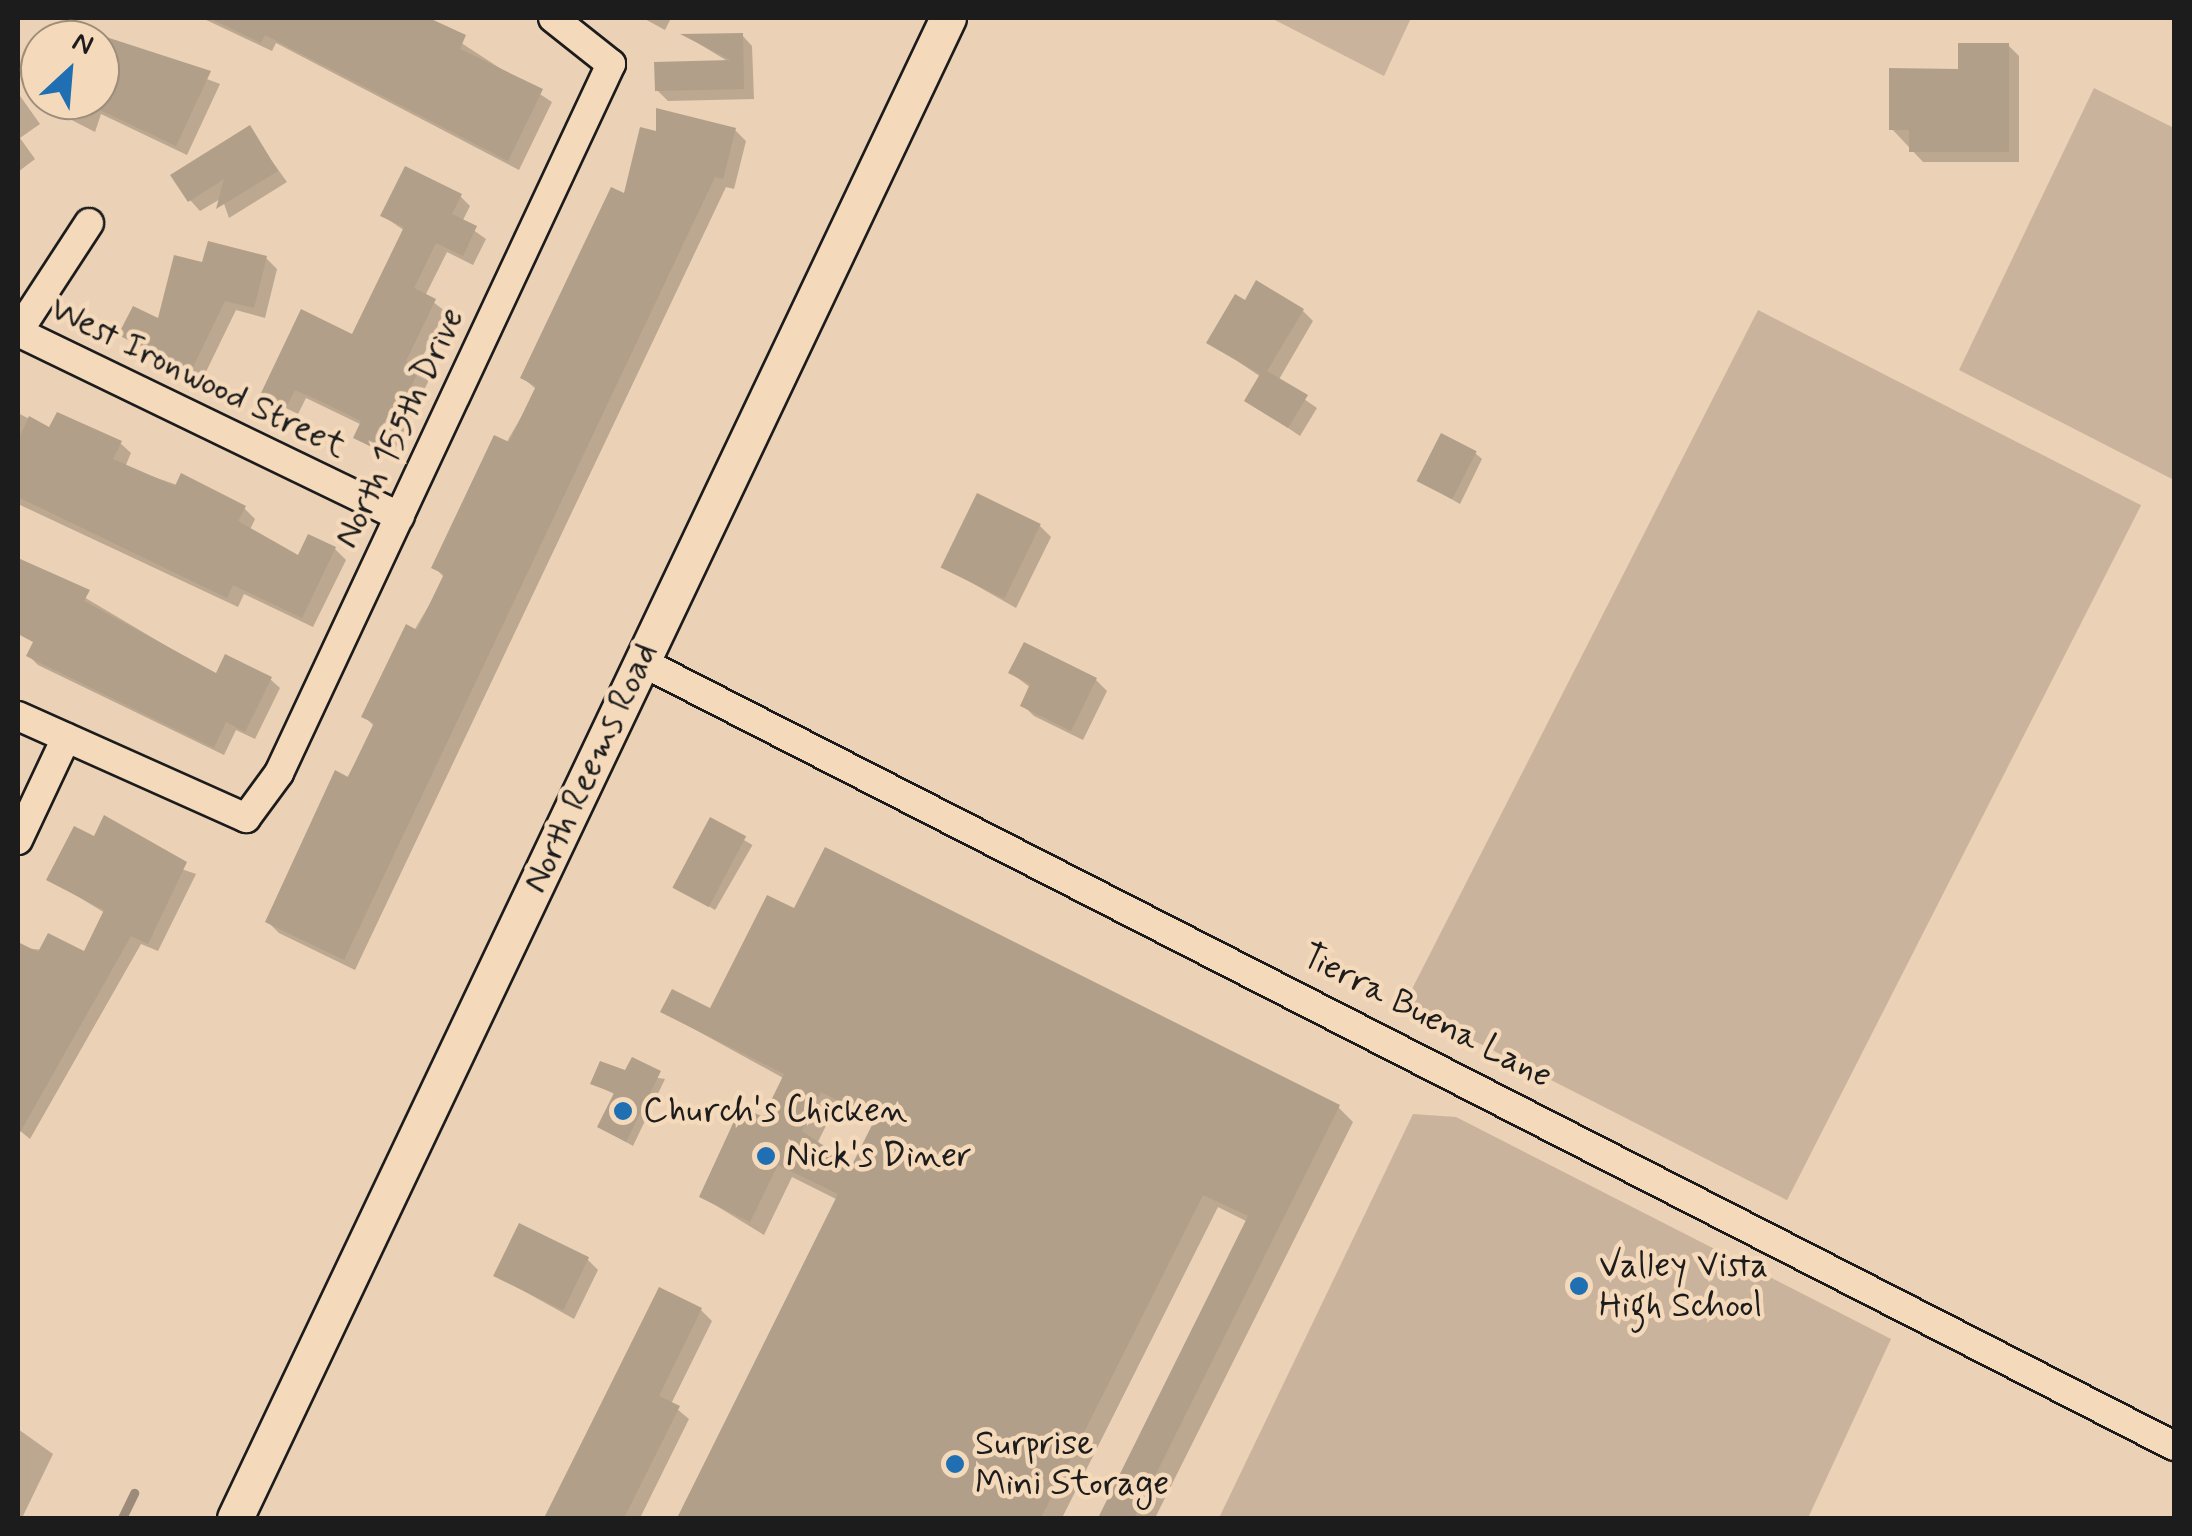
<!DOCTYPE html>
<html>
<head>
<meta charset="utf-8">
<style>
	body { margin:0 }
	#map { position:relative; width:2192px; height:1536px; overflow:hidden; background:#ebd1b5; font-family:Mynerve,sans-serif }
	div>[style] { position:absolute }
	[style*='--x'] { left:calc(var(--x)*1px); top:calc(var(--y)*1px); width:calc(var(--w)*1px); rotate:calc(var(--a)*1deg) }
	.green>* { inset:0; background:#c9b39c; transform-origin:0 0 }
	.shadow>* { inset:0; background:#0003; transform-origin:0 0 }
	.stream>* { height:9px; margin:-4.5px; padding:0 4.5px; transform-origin:4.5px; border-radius:4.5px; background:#9c8b7a }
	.building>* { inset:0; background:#b29f89; transform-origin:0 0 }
	.roads { filter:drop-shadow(2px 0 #1c1c1c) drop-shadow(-2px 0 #1c1c1c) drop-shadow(0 2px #1c1c1c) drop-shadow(0 -2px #1c1c1c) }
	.minor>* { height:28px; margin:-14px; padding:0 14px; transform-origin:14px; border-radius:14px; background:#f4d9bb }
	.major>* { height:35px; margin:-17.5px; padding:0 17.5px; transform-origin:17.5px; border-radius:17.5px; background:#f4d9bb }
	.dots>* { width:28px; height:28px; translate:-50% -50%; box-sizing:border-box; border:5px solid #f4d9bb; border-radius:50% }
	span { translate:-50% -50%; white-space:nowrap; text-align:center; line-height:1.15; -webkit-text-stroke:9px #f4d9bb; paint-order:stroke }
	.street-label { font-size:35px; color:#1c1c1c }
	.poi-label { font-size:35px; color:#1c1c1c }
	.left { translate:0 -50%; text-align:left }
	.frame { position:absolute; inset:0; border:20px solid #1c1c1c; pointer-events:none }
	.north { position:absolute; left:20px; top:20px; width:100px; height:100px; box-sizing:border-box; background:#f4d9bb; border:2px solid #9e8d7b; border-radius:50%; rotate:26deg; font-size:28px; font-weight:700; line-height:40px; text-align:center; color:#1c1c1c }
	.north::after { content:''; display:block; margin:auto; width:35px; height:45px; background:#1f6fb2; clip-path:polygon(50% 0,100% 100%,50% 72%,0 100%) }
</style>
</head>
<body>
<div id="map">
	<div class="green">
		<i style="clip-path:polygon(1271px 18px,1411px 18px,1384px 76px)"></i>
		<i style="clip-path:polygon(2094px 88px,2174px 128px,2174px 480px,1959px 370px)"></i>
		<i style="left:1758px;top:310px;width:430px;height:780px;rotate:27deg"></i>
		<i style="clip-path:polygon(1413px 1114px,1456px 1117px,1891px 1339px,1808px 1518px,1219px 1518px)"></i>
	</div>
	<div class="shadow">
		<i style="clip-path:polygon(202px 18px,423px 18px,552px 102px,519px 170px,276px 43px,272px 51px)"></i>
		<i style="clip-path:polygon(643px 18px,671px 18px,665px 30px)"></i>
		<i style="clip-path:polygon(83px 32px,220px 84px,187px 155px,101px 114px,95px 132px,58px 113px,62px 100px,100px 100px,100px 40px,80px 40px)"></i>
		<i style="clip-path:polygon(742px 35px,752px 46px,754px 99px,668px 101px,657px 90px,729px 62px,686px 36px)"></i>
		<i style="clip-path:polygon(2008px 45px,2019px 56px,2019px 162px,1923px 162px,1892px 129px)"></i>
		<i style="clip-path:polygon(18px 93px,40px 124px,20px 138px,35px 159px,18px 172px)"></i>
		<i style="clip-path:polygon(249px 129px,287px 182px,229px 218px,222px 198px,200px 211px,190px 200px)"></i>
		<i style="clip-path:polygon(735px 130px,746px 141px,734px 189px,726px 187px,355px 970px,279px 933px,268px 922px,375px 727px,364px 716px,445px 578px,434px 567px,537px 390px,523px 378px,659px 135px)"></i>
		<i style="clip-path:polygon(460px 196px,470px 206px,462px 222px,486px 239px,473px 265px,447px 252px,425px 296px,445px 311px,417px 368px,429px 380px,390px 459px,356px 437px,362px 425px,306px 398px,298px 414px,274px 402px,264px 392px,353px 337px,405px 231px,383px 216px)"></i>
		<i style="clip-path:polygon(266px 258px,277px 269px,265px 318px,236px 310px,202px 380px,122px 335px,160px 321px,204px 265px)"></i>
		<i style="clip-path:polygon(1303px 311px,1313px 321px,1278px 381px,1317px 408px,1300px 436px,1248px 401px,1261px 377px,1209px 342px)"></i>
		<i style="clip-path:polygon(18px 413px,50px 430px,120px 443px,131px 453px,125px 467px,244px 508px,255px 519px,249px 532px,299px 559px,335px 549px,346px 560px,313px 627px,244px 594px,238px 607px,18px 504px)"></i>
		<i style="clip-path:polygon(1475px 453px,1482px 459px,1460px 504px,1420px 481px)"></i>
		<i style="clip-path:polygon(1040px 526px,1051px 537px,1016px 608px,944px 567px)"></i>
		<i style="clip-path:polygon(18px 558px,217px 676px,270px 679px,280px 688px,255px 739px,236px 730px,224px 755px,38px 665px,29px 656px,36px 642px,18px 629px)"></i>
		<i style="clip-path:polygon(1011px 673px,1096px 680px,1107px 691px,1083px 740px,1034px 716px,1023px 705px,1031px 688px)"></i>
		<i style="left:711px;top:821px;width:48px;height:75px;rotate:30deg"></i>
		<i style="clip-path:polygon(95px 839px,196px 874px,158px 951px,141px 944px,30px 1139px,18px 1129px,18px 962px,23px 948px,85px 954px,105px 913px,49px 879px)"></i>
		<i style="clip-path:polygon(evenodd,795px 911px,1338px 1107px,1353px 1122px,1155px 1518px,1101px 1518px,1248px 1222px,1218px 1207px,1062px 1518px,679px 1518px,838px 1200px,792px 1177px,764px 1235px,702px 1197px,765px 1120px,785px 1079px,663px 1012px,712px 1012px,795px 911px,836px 1105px,875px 1124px,853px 1169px,817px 1144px,836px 1105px)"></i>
		<i style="clip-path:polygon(626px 1073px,665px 1079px,633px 1146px,600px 1127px,616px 1095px,593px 1083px)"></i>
		<i style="clip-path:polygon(587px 1259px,598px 1270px,574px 1319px,497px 1276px)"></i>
		<i style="clip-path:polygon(701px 1310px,712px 1321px,671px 1404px,689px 1419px,640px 1518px,550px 1518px)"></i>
		<i style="clip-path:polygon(18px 1429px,53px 1454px,22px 1518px,18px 1518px)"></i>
	</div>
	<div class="stream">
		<i style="--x:122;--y:1518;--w:28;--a:-64"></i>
	</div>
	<div class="building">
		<i style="clip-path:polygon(209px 18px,429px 18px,466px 35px,460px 49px,543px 89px,508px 161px,265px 35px,261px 43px)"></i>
		<i style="clip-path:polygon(743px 33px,744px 89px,655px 91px,654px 62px,731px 60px,680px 34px)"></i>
		<i style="clip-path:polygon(100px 35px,211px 71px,176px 146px,100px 110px)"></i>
		<i style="clip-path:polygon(1958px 43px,2009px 43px,2009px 152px,1909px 152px,1909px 130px,1889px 130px,1889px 68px,1958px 69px)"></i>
		<i style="clip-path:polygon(656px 108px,736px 128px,723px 179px,715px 177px,344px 960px,265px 922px,335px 770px,348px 777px,374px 723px,361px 717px,406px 624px,417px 630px,444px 574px,431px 568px,494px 435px,509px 442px,536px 386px,520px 378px,611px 187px,624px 193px,640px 127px,656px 131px)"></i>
		<i style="clip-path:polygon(250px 125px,278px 171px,216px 209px,224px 179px,188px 202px,170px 175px)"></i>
		<i style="clip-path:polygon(405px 166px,462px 194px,452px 214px,477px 226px,463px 256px,436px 243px,414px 288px,436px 299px,406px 361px,420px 368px,380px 451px,353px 438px,361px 421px,318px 400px,295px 390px,287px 406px,261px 393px,301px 309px,352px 334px,404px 227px,380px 216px)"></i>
		<i style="clip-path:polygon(208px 241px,267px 256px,254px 308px,225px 301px,191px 371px,118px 335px,133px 306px,158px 318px,174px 255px,202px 262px)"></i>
		<i style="clip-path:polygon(1256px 280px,1304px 309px,1267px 371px,1308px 395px,1288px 428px,1244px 401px,1260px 374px,1206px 343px,1235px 294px,1245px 300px)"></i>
		<i style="clip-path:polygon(57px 412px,122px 441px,113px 459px,175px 486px,181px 473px,246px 506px,238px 521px,298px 555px,308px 534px,336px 547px,302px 618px,233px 585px,227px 598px,18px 497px,18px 441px,29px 416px,49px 427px)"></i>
		<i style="left:1441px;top:433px;width:40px;height:54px;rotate:27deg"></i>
		<i style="left:977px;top:493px;width:71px;height:83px;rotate:26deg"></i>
		<i style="clip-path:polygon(18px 558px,90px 590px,84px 601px,216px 673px,225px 654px,272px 677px,245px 732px,226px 722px,214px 748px,26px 656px,33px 642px,18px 634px)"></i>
		<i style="clip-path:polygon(1024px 642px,1097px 678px,1071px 731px,1020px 706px,1030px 684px,1008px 673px)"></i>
		<i style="clip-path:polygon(104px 815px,187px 862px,148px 944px,131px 936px,18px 1136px,18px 942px,38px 952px,48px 933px,84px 951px,104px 910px,46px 880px,74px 826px,94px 836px)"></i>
		<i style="left:710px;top:817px;width:41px;height:80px;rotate:28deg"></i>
		<i style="clip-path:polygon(evenodd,825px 847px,1340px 1105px,1134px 1518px,1098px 1518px,1248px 1216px,1203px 1195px,1041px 1518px,677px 1518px,838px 1194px,778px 1165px,750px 1222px,699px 1197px,741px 1106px,763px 1117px,784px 1074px,660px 1012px,672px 989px,710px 1008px,767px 895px,794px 908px,825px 847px,821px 1092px,875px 1119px,852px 1165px,802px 1131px,821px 1092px)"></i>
		<i style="clip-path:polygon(632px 1057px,661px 1071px,626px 1142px,597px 1127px,614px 1093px,590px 1084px,600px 1061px,625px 1070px)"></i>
		<i style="left:519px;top:1223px;width:78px;height:59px;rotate:26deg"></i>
		<i style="clip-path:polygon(659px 1287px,702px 1308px,659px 1396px,680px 1406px,624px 1518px,544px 1518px)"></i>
	</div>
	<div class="roads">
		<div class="minor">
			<i style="--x:18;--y:332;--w:424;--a:25.8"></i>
			<i style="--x:18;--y:332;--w:130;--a:-56.9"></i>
			<i style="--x:642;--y:662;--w:1721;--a:27.1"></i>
			<i style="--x:18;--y:716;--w:250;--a:24.1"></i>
			<i style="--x:246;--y:818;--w:56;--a:-53.7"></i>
			<i style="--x:279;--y:773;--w:783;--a:-64.91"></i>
			<i style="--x:611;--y:64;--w:74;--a:-141.6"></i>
			<i style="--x:18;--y:840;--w:113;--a:-64.8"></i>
		</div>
		<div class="major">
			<i style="--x:235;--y:1518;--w:1661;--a:-64.58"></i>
		</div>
	</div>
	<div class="dots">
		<i style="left:623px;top:1111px;background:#1f6fb2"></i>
		<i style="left:766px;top:1156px;background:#1f6fb2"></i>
		<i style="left:1579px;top:1286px;background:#1f6fb2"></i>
		<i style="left:955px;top:1464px;background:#1f6fb2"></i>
	</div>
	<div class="street-label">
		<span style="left:198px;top:378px;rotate:26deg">West Ironwood Street</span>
		<span style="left:400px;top:428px;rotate:-65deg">North 155th Drive</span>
		<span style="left:591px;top:768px;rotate:-65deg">North Reems Road</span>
		<span style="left:1427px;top:1016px;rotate:27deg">Tierra Buena Lane</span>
	</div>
	<div class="poi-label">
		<span class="left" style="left:643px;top:1111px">Church's Chicken</span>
		<span class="left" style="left:786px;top:1156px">Nick's Diner</span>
		<span class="left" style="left:1599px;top:1286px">Valley Vista<br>High School</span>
		<span class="left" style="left:975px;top:1464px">Surprise<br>Mini Storage</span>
	</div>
	<div class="frame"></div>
	<div class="north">N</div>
</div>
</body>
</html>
